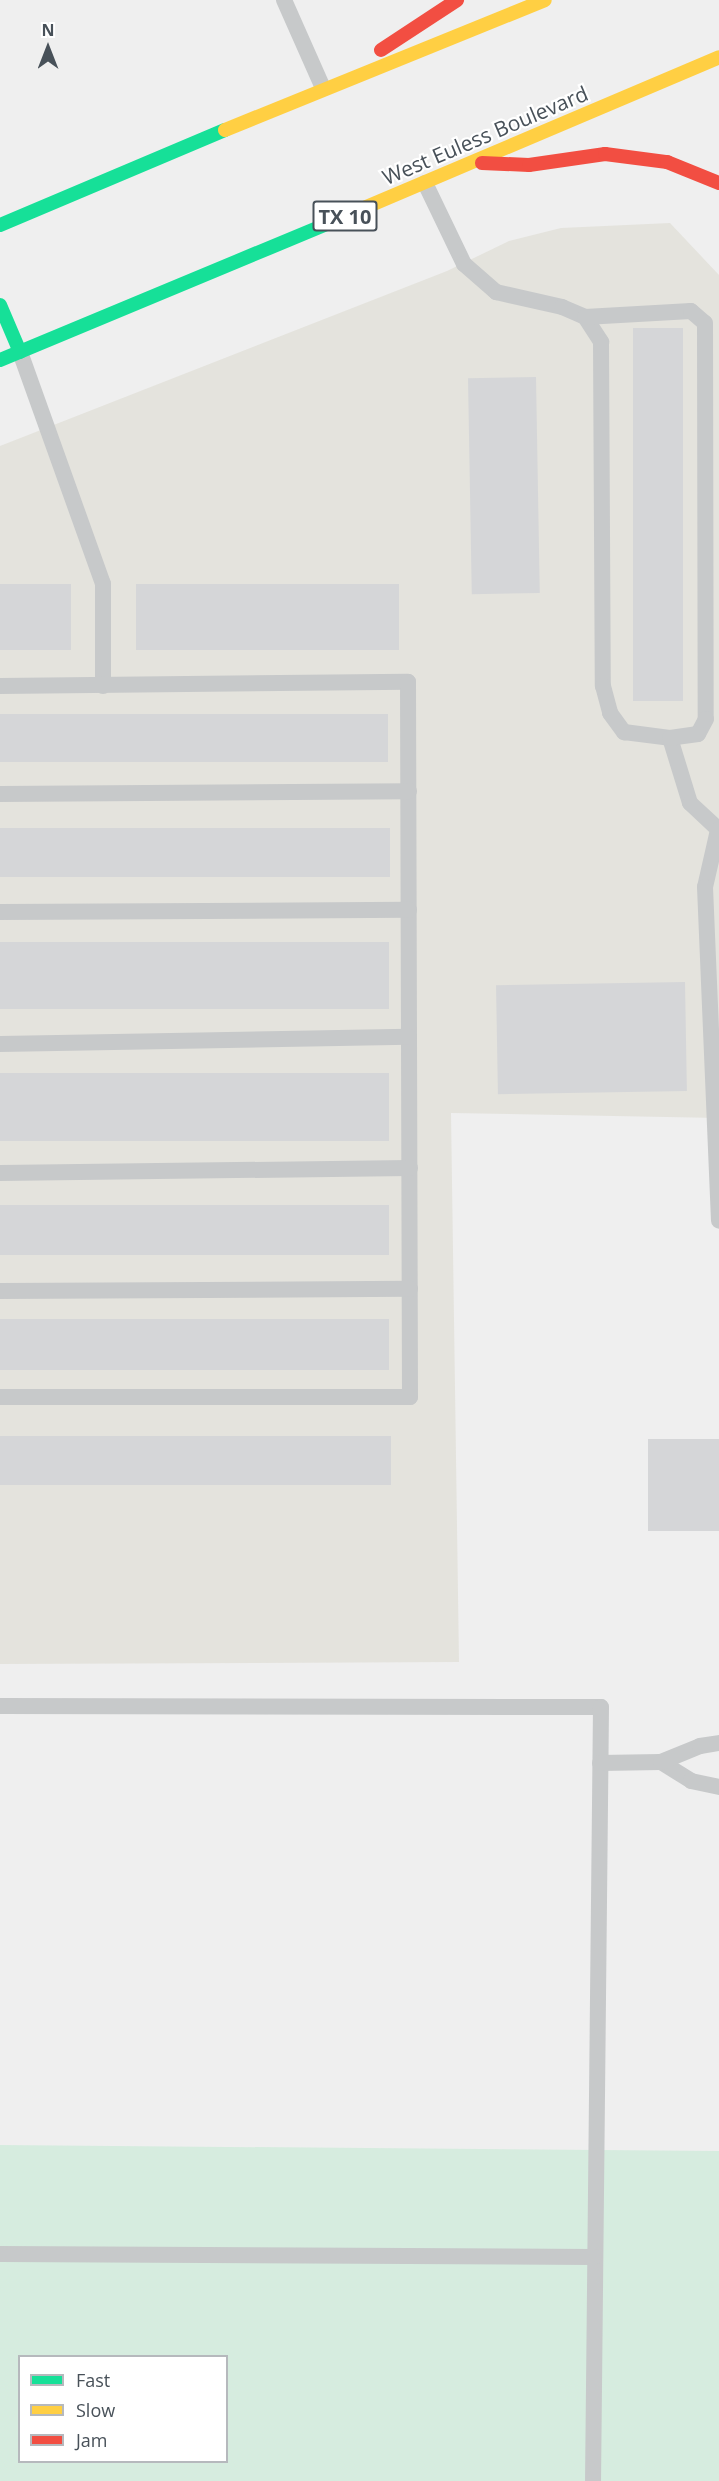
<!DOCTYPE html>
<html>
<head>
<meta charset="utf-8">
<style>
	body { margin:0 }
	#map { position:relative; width:719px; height:2481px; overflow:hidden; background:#efefef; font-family:"Open Sans",sans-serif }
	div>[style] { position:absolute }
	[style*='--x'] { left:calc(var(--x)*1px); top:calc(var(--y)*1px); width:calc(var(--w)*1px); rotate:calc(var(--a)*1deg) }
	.commercial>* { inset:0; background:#e4e3dd }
	.green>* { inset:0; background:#d6ecdf }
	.building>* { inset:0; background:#d5d6d8; transform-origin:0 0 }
	.lane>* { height:16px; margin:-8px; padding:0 8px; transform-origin:8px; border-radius:8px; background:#c7c9ca }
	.fast>* { height:14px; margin:-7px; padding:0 7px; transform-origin:7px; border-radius:7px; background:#16e098 }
	.slow>* { height:14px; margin:-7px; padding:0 7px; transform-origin:7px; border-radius:7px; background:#ffcf43 }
	.jam>* { height:14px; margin:-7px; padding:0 7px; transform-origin:7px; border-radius:7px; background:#f24e42 }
	span { translate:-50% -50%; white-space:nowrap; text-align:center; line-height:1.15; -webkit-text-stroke:4.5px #fff; paint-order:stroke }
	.shield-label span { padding:2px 4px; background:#fff; border:2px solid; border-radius:4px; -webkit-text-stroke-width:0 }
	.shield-label { font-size:20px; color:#485159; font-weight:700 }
	.street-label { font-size:21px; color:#485159 }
	.legend { position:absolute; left:18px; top:2355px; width:210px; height:108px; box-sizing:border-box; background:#fff; border:2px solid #b6b9bd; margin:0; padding:8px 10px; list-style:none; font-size:18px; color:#485159 }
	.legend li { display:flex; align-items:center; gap:12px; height:30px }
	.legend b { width:30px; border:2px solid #b6b9bd }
	.north { position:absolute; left:18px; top:18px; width:60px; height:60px; -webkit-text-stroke:4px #fff; paint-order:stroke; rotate:0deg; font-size:16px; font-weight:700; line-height:24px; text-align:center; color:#485159 }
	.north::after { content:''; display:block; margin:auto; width:21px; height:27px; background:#485159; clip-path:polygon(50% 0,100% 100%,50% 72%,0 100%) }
</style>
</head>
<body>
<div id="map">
	<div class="commercial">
		<i style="clip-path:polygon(670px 223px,719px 275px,719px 1118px,451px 1113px,459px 1662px,0 1664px,0 446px,447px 271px,509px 241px,561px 228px)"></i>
	</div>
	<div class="green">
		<i style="clip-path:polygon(evenodd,0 2145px,719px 2151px,719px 2481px,0 2481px,0 2145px,20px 2356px,226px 2356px,226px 2462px,20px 2462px,20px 2356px)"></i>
	</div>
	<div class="building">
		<i style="left:633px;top:328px;width:50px;height:373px"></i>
		<i style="left:536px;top:377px;width:216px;height:68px;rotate:89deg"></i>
		<i style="left:0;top:584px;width:71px;height:66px"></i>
		<i style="left:136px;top:584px;width:263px;height:66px"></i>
		<i style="left:0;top:714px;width:388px;height:48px"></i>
		<i style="left:0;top:828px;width:390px;height:49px"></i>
		<i style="left:0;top:942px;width:389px;height:67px"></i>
		<i style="left:685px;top:982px;width:109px;height:189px;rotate:89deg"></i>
		<i style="left:0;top:1073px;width:389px;height:68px"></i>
		<i style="left:0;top:1205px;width:389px;height:50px"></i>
		<i style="left:0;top:1319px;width:389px;height:51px"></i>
		<i style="left:0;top:1436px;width:391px;height:49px"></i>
		<i style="left:648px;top:1439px;width:71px;height:92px"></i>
	</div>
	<div class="lane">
		<i style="--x:284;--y:0;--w:96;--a:66.1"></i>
		<i style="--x:425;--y:183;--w:90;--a:64.3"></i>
		<i style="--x:464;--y:264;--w:43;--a:41.2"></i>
		<i style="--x:496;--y:292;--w:68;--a:12.8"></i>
		<i style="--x:562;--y:307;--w:25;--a:23"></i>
		<i style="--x:585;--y:317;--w:30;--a:57"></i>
		<i style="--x:601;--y:342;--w:344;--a:89.7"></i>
		<i style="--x:603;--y:686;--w:28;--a:75"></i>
		<i style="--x:610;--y:713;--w:24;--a:54"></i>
		<i style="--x:624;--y:732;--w:46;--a:7.4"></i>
		<i style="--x:670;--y:738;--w:68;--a:72.9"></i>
		<i style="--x:690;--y:803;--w:40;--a:43"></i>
		<i style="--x:585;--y:317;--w:106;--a:-3.2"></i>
		<i style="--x:691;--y:311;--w:18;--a:41"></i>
		<i style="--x:705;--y:323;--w:396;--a:89.9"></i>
		<i style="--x:706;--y:719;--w:17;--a:118"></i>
		<i style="--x:698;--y:734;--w:28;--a:172"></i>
		<i style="--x:20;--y:352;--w:246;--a:70.3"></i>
		<i style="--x:103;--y:584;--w:102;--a:90"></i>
		<i style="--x:0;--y:686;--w:408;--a:-0.6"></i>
		<i style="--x:408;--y:682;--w:715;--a:89.84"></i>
		<i style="--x:410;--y:1397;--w:410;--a:180"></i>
		<i style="--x:0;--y:794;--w:409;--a:-0.4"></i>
		<i style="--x:718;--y:830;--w:58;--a:102.8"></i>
		<i style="--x:705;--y:887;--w:334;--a:87.6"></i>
		<i style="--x:0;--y:912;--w:409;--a:-0.3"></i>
		<i style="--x:0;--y:1044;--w:409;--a:-1"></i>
		<i style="--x:0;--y:1173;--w:410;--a:-0.7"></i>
		<i style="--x:0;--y:1291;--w:410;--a:-0.3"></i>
		<i style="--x:0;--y:1706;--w:601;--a:0.1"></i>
		<i style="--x:601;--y:1707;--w:774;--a:90.59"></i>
		<i style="--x:661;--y:1762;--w:36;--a:32"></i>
		<i style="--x:691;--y:1781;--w:29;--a:12"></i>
		<i style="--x:600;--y:1763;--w:61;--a:-0.9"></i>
		<i style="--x:661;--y:1762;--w:42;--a:-22.3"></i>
		<i style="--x:700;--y:1746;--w:19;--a:-9"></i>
		<i style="--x:0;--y:2254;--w:594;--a:0.29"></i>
	</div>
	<div class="fast">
		<i style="--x:0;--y:225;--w:244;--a:-22.9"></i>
		<i style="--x:0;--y:305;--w:51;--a:66.9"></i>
		<i style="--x:0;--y:360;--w:366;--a:-22.6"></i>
	</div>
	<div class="slow">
		<i style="--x:225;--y:130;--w:345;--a:-22.1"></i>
		<i style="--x:338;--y:219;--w:414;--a:-23"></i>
	</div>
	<div class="jam">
		<i style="--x:381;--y:50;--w:91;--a:-33.3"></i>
		<i style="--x:482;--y:163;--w:47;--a:2.4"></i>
		<i style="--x:529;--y:165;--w:77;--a:-8.2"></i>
		<i style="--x:605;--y:154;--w:63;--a:7.4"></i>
		<i style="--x:667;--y:162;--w:56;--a:22"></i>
	</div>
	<div class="shield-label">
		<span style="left:345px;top:216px">TX 10</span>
	</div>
	<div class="street-label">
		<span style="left:485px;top:135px;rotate:-23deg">West Euless Boulevard</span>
	</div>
	<ul class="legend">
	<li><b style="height:8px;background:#16e098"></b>Fast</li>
	<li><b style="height:8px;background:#ffcf43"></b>Slow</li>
	<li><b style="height:8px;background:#f24e42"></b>Jam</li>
	</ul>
	<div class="north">N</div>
</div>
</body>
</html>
